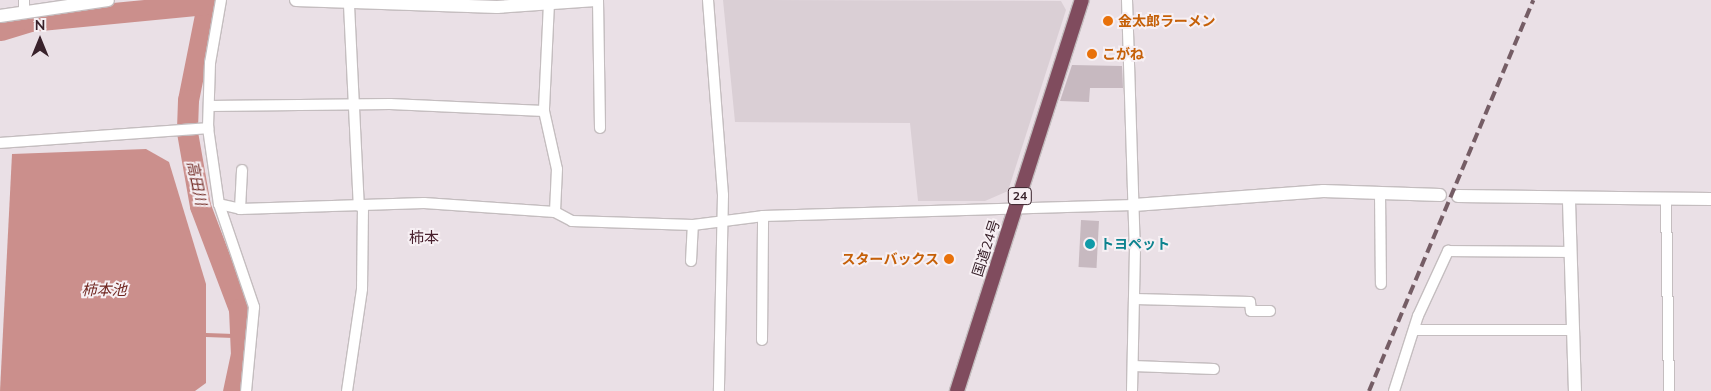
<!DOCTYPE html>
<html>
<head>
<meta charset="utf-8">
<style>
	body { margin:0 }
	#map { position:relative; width:1711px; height:391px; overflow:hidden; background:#eae0e6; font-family:Mulish,"Noto Sans JP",sans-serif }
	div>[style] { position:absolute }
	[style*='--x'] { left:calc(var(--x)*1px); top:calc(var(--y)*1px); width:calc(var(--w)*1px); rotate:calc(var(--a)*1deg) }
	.built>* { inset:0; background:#dacfd5 }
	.water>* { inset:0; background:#cb8f8c }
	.stream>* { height:4px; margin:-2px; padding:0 2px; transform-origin:2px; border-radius:2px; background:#cb8f8c }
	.river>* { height:21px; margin:-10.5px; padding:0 10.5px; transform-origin:10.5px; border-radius:10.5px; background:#cb8f8c }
	.building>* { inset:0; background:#c7b9c0; transform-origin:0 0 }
	.roads { filter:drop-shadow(1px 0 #c4bdbf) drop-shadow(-1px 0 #c4bdbf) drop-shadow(0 1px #c4bdbf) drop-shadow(0 -1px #c4bdbf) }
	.minor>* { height:10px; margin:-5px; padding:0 5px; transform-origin:5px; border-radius:5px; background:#fff }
	.tertiary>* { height:12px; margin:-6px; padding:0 6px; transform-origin:6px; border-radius:6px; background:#fff }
	.trunk>* { height:14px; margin:-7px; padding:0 7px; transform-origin:7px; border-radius:7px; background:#804c5e }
	.rail>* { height:4px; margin-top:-2px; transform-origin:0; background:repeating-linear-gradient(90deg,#755d65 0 10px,transparent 0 15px) }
	.dots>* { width:14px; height:14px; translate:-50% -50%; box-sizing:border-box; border:2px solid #f7f0f4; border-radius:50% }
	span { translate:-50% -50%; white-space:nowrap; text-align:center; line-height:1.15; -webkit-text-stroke:4px #f7f0f4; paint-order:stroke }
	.shield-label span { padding:1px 4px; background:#f7f0f4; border:1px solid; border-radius:4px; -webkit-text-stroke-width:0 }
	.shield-label { font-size:12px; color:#39222b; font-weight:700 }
	.food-label { font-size:14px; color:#c56008; font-weight:700 }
	.left { translate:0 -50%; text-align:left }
	.right { translate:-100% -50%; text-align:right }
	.culture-label { font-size:14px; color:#0d838f; font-weight:700 }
	.street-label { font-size:14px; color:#39222b }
	.water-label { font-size:15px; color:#702721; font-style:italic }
	.neighbourhood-label { font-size:15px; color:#49202e }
	.north { position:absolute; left:15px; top:15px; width:50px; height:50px; -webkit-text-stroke:4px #f7f0f4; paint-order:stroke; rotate:0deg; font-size:14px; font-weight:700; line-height:20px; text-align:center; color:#39222b }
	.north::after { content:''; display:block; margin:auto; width:18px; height:22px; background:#39222b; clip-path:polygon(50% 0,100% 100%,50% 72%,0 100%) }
</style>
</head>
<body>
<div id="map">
	<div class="built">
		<i style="clip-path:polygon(723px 0,1061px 1px,1066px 10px,1008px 191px,985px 201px,918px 201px,910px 123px,735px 122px)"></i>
	</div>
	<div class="water">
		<i style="clip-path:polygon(146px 149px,169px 162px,206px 284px,206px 383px,195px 391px,0 391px,12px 154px)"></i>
	</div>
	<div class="stream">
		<i style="--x:206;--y:335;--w:35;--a:2"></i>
	</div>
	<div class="river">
		<i style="--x:208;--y:0;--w:102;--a:101.3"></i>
		<i style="--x:188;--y:100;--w:32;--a:92"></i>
		<i style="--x:187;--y:132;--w:75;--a:80"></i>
		<i style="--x:200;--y:206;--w:110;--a:69.3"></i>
		<i style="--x:239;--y:309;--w:45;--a:87.5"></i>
		<i style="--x:241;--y:354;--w:38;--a:102"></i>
		<i style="--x:1;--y:30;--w:30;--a:-17"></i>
		<i style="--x:30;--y:21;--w:179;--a:-5.5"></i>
	</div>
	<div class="building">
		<i style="clip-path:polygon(1072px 65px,1122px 66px,1123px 88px,1090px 88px,1089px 102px,1060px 101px)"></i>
		<i style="left:1081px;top:220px;width:18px;height:47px;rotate:3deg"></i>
	</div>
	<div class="roads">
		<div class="minor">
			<i style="--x:221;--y:0;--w:64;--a:99.9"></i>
			<i style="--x:210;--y:63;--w:65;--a:91.8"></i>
			<i style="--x:208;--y:128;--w:77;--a:81.8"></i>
			<i style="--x:219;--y:204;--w:109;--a:71.2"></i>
			<i style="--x:254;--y:307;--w:84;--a:95.4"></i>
			<i style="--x:598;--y:0;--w:128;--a:89.1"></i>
			<i style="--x:708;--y:0;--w:196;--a:85.6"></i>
			<i style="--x:723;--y:195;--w:196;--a:91.2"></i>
			<i style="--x:1127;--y:0;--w:248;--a:88.2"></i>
			<i style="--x:1135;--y:248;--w:143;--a:91.2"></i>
			<i style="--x:549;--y:3;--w:108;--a:92.7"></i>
			<i style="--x:544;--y:111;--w:59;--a:77.4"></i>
			<i style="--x:557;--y:169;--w:43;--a:92.7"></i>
			<i style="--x:349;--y:5;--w:201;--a:87.2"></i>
			<i style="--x:24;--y:10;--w:10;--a:-90"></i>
			<i style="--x:209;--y:106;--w:181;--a:-0.6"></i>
			<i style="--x:390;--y:104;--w:154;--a:2.6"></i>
			<i style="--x:0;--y:143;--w:209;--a:-4.1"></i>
			<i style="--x:1380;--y:193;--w:91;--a:89.4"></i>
			<i style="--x:1666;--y:200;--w:191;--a:89.1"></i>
			<i style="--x:219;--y:204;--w:22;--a:13"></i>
			<i style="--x:240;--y:209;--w:184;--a:-1.9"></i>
			<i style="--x:424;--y:203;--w:131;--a:3.9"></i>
			<i style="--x:555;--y:212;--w:19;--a:28"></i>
			<i style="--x:572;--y:221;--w:121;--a:1.9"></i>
			<i style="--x:693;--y:225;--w:71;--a:-7.3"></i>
			<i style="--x:763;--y:216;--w:371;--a:-1.7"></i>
			<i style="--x:240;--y:209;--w:39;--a:-87"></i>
			<i style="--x:691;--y:261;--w:36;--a:-87"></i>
			<i style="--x:1135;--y:299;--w:115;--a:1.5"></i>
			<i style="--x:1250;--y:302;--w:9;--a:84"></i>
			<i style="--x:1251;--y:311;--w:19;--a:0"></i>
			<i style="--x:1414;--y:330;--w:157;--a:0"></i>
			<i style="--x:762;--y:340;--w:124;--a:-89.5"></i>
			<i style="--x:1133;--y:366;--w:81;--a:2.1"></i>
			<i style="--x:347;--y:391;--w:103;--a:-81.6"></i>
			<i style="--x:362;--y:289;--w:83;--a:-89.3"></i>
			<i style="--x:1394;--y:391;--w:79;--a:-72.3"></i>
			<i style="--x:1418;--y:316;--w:72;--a:-65.2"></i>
			<i style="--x:1448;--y:251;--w:122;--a:0.5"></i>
		</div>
		<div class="tertiary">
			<i style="--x:296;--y:0;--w:201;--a:2"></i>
			<i style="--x:497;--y:7;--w:99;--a:-4"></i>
			<i style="--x:0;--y:16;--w:109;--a:-8.4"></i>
			<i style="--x:1458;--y:196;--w:253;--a:0.7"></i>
			<i style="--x:1569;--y:201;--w:190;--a:88.2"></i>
			<i style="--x:1134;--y:205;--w:190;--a:-4.2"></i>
			<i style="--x:1323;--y:191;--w:117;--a:2"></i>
		</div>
		<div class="trunk">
			<i style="--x:957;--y:391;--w:410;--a:-72.3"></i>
		</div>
	</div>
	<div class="rail">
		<i style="--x:1369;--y:391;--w:424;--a:-67.2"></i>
	</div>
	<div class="dots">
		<i style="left:1108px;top:21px;background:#e8710a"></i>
		<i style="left:1092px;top:54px;background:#e8710a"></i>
		<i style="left:1090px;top:244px;background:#0f9aa8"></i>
		<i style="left:949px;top:259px;background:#e8710a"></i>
	</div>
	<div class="shield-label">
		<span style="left:1020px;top:196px">24</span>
	</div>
	<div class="food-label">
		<span class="left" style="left:1118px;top:21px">金太郎ラーメン</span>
		<span class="left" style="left:1102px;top:54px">こがね</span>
		<span class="right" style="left:939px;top:259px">スターバックス</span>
	</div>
	<div class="culture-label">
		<span class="left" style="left:1100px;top:244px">トヨペット</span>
	</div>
	<div class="street-label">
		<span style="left:986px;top:248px;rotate:-72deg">国道24号</span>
	</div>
	<div class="water-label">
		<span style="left:197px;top:183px;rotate:78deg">高田川</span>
		<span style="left:104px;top:290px">柿本池</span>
	</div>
	<div class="neighbourhood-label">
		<span style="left:424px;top:238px">柿本</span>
	</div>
	<div class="north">N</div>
</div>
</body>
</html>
